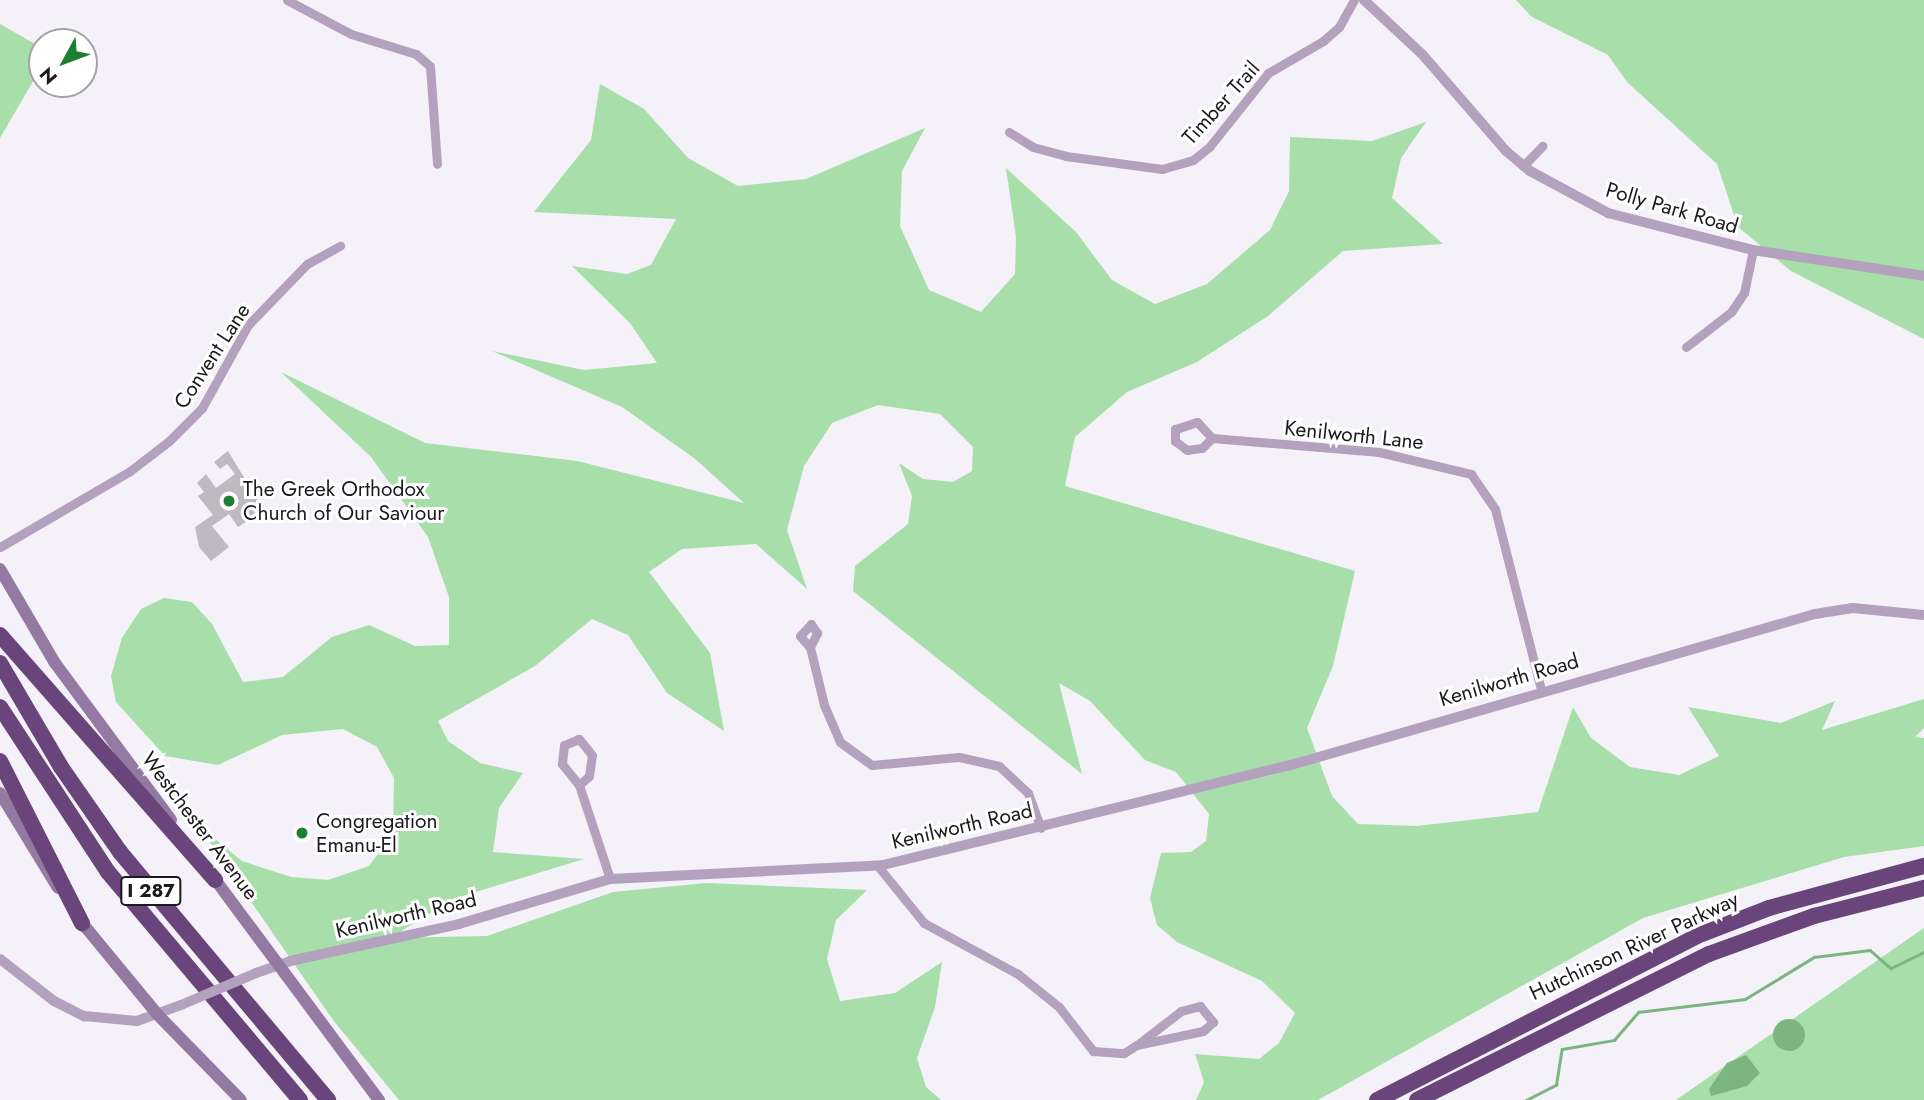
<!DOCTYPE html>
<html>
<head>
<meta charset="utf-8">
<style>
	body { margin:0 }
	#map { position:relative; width:1924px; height:1100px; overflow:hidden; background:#f5f1f8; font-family:Jost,sans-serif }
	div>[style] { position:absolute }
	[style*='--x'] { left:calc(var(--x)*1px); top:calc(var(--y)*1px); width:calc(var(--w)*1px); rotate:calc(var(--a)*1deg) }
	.green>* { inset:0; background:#a7deaa }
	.water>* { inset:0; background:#7bb57f }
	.round { border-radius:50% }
	.stream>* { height:2.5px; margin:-1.25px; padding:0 1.25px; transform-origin:1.25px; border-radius:1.25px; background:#7bb57f }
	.building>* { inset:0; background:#bfbac1 }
	.minor>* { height:9px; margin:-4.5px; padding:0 4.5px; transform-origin:4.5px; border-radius:4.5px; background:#b3a1bd }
	.tertiary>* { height:10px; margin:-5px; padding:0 5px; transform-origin:5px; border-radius:5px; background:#b3a1bd }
	.secondary>* { height:12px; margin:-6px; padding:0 6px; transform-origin:6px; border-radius:6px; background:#947aa2 }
	.motorway>* { height:16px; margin:-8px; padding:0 8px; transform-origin:8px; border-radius:8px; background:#6a457c }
	.tertiary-bridge>* { height:10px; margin:-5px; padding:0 5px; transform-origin:5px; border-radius:5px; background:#b3a1bd }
	.dots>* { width:19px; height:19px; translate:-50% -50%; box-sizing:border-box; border:4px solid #fff; border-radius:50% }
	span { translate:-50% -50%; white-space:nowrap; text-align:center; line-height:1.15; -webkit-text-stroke:6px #fff; paint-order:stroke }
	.shield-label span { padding:2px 5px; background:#fff; border:2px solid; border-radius:5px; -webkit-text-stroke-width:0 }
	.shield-label { font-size:19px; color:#1b191c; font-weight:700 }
	.street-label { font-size:21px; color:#1b191c }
	.poi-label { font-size:21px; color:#1b191c }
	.left { translate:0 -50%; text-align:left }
	.north { position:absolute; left:28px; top:28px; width:70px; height:70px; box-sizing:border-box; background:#fff; border:2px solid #a4a3a4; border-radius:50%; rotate:229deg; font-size:19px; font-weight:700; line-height:28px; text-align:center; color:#1b191c }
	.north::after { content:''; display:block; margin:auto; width:24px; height:32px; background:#1e7e31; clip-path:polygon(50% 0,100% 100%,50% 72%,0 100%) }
</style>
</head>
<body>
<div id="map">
	<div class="green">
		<i style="clip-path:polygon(1516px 0,1924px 0,1924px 339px,1791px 271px,1738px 227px,1717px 164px,1627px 82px,1608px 55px,1532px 17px)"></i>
		<i style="clip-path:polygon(0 24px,42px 48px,42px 66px,0 138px)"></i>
		<i style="clip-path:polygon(600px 84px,644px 109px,688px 158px,738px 186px,806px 179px,925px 128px,902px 171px,900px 226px,929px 290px,981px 312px,1015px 274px,1016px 237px,1006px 168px,1076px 232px,1112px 280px,1155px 304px,1207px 284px,1270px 230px,1289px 191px,1290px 137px,1372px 141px,1426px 122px,1401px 158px,1392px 198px,1443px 244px,1343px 251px,1268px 316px,1197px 362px,1127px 392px,1075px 437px,1065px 486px,1355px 571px,1333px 666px,1307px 728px,1332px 796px,1358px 824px,1417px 826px,1538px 812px,1573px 707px,1591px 738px,1630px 767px,1679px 775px,1719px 756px,1688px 707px,1781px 723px,1835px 701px,1822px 730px,1924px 699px,1924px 728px,1915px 737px,1924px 738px,1924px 846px,1844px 857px,1643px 918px,1318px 1100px,1196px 1100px,1204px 1082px,1195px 1054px,1259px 1059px,1279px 1043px,1295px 1013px,1262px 981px,1177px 942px,1157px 925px,1150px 898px,1161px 853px,1191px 852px,1206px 841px,1209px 814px,1176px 772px,1145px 760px,1090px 701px,1059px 683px,1082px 774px,853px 591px,855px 566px,908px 524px,912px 496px,899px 463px,923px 479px,953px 482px,972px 471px,973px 447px,940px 414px,878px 405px,832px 423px,804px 466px,787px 530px,807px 589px,756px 544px,682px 549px,649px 572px,710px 653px,724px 731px,667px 693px,628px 635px,592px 619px,535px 666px,438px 721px,448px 741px,480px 763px,523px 773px,499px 808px,493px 852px,584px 859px,453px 899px,390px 938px,487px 936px,613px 892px,706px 883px,867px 890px,836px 920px,827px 959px,840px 1001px,895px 993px,942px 962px,935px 1007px,917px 1058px,926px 1087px,941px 1100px,399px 1100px,333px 1020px,198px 825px,242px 861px,291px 877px,328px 880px,369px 866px,393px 834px,394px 778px,377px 747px,343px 729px,282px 735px,218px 765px,165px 756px,116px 702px,111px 676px,122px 638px,141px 609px,164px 598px,192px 602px,212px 624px,243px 682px,283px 677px,332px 637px,369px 625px,415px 646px,449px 645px,449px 597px,428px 537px,371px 457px,281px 372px,425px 443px,577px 461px,744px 503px,694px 458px,622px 407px,492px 351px,584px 370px,657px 363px,630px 323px,572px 266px,627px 274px,651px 265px,676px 219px,534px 212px,591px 140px)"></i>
		<i style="clip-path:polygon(1924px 928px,1924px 1100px,1676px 1100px)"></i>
	</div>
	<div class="water">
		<i class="round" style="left:1773px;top:1019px;width:32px;height:32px"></i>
		<i style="clip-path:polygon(1746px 1055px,1760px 1073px,1747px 1086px,1711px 1096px,1709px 1089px,1727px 1063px)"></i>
	</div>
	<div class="stream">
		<i style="--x:1526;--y:1100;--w:34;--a:-27"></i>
		<i style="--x:1556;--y:1085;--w:36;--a:-81"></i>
		<i style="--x:1562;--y:1049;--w:53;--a:-9.8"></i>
		<i style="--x:1614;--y:1040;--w:37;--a:-49"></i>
		<i style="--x:1638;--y:1012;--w:108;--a:-6.9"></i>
		<i style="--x:1745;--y:999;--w:81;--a:-31.3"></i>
		<i style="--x:1814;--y:957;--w:56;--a:-7.1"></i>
		<i style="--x:1870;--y:950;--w:28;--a:41"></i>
		<i style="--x:1891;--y:968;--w:37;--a:-26"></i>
	</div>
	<div class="building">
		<i style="clip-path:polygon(228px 451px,264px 510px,238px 527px,229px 514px,212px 526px,229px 547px,211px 561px,199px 547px,195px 527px,213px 515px,198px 496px,204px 492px,197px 483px,206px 474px,216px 488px,235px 474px,227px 464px,220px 469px,214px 462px)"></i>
	</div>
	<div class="minor">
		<i style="--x:287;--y:0;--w:72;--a:28"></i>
		<i style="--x:351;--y:34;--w:68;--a:17.1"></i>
		<i style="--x:416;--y:54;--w:18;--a:41"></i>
		<i style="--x:430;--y:66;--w:98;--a:85.9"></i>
		<i style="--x:1009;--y:132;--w:28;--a:32"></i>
		<i style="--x:1033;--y:147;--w:34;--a:15"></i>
		<i style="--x:1066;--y:156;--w:97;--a:7.7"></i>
		<i style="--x:1162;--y:169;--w:32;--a:-16"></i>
		<i style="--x:1193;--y:160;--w:22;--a:-39"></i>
		<i style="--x:1210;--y:146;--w:93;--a:-51.5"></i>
		<i style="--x:1268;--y:73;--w:64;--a:-30.2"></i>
		<i style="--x:1323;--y:41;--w:21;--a:-41"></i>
		<i style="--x:1339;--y:27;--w:31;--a:-61"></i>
		<i style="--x:1523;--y:166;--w:28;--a:-46"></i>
		<i style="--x:1686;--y:347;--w:57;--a:-37.9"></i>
		<i style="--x:1731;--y:312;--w:23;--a:-56"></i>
		<i style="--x:1744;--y:293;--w:44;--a:-78.2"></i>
		<i style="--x:1212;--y:438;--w:22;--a:-133"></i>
		<i style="--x:1197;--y:422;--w:23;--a:162"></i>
		<i style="--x:1175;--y:429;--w:12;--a:90"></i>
		<i style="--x:1175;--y:441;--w:15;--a:37"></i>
		<i style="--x:1187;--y:450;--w:15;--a:-8"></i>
		<i style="--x:1202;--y:448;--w:14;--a:-45"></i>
		<i style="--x:1212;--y:438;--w:168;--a:4.8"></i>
		<i style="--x:1379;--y:452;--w:95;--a:13.4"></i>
		<i style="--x:1471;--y:474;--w:42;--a:55.6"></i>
		<i style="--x:1495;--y:509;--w:186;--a:75.7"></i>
		<i style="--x:0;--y:547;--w:151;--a:-30.3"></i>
		<i style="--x:130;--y:471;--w:49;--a:-37.6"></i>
		<i style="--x:169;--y:441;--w:47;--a:-45"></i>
		<i style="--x:202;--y:408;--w:95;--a:-61"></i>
		<i style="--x:248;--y:325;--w:85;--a:-46"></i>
		<i style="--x:307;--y:264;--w:38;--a:-29"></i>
		<i style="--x:810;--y:647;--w:16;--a:-63"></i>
		<i style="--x:817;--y:633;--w:11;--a:-124"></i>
		<i style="--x:811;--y:624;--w:16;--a:133"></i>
		<i style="--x:800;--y:636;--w:15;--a:48"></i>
		<i style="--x:810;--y:647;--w:60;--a:76.4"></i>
		<i style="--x:824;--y:705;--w:40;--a:66.6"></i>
		<i style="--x:840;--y:742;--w:39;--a:36"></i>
		<i style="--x:872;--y:765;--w:87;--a:-5.3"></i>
		<i style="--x:959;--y:757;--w:41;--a:12.7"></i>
		<i style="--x:999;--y:766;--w:40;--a:43"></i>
		<i style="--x:1028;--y:793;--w:37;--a:70"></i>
		<i style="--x:579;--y:785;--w:13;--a:-42"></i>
		<i style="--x:589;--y:776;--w:21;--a:-82"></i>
		<i style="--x:592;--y:755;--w:21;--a:-129"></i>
		<i style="--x:579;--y:739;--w:16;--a:158"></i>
		<i style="--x:564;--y:745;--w:19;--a:96"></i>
		<i style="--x:562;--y:764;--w:27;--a:51"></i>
		<i style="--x:579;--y:785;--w:99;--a:71.7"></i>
		<i style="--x:877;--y:865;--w:75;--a:51"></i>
		<i style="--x:924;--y:923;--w:107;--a:28.5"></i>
		<i style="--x:1018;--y:974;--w:53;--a:38.8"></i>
		<i style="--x:1059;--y:1007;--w:56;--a:52.3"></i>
		<i style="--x:1093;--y:1051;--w:31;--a:4"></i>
		<i style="--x:1124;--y:1053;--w:15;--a:-32"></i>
		<i style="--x:1200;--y:1006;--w:21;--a:51"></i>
		<i style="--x:1213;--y:1022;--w:13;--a:138"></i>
		<i style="--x:1203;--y:1031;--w:67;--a:168"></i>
		<i style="--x:1137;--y:1045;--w:56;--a:-37.7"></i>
		<i style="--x:1181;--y:1011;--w:20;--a:-15"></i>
	</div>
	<div class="tertiary">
		<i style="--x:1364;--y:0;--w:79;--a:43"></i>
		<i style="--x:1422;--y:54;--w:128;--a:49.1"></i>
		<i style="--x:1506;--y:151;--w:31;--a:40"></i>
		<i style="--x:1530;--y:171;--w:89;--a:28.3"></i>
		<i style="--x:1608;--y:213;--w:150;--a:14.3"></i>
		<i style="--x:1753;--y:250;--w:173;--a:8.6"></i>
		<i style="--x:0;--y:959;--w:68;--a:37.9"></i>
		<i style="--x:54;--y:1001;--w:34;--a:27"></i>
		<i style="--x:84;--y:1016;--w:53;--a:5.4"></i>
		<i style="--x:137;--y:1021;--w:47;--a:-20"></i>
		<i style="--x:256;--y:973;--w:36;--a:-19"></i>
		<i style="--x:290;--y:961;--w:173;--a:-12.3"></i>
		<i style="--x:459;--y:924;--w:158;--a:-16.6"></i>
		<i style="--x:610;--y:879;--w:273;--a:-2.9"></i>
		<i style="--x:883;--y:865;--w:420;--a:-13.8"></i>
		<i style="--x:1291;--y:765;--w:545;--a:-16.08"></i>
		<i style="--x:1815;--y:614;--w:38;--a:-9"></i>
		<i style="--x:1853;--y:608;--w:71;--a:5.6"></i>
	</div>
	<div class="secondary">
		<i style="--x:0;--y:569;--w:109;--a:59.7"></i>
		<i style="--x:55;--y:663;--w:195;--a:53.5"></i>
		<i style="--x:0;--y:793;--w:111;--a:58.6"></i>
		<i style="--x:211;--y:874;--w:282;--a:53.4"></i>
		<i style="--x:78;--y:918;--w:124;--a:50.5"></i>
		<i style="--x:157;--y:1014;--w:120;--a:45.7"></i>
	</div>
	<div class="motorway">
		<i style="--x:0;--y:635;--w:326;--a:48.7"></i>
		<i style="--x:0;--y:663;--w:121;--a:59.6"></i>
		<i style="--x:61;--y:767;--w:103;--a:55.2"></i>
		<i style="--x:120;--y:852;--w:324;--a:50"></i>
		<i style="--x:0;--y:707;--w:197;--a:56.8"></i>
		<i style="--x:108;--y:872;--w:298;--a:49.9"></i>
		<i style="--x:0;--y:761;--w:182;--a:63.2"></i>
		<i style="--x:1377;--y:1100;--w:365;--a:-27.1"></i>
		<i style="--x:1702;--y:934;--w:72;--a:-21.2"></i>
		<i style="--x:1769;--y:908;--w:161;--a:-15.2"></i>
		<i style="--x:1417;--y:1100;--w:326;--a:-26.6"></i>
		<i style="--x:1709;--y:954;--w:112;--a:-19.9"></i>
		<i style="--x:1814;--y:916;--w:114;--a:-14.3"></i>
	</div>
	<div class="tertiary-bridge">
		<i style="--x:181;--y:1005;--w:82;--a:-23.1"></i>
	</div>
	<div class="dots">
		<i style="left:229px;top:501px;background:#1e7e31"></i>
		<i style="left:302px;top:833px;background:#1e7e31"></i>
	</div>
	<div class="shield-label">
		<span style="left:151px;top:891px">I 287</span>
	</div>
	<div class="street-label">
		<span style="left:1221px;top:103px;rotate:-48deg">Timber Trail</span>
		<span style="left:1672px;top:208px;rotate:16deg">Polly Park Road</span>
		<span style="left:212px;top:356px;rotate:-57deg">Convent Lane</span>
		<span style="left:1354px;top:435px;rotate:6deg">Kenilworth Lane</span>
		<span style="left:1509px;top:680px;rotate:-16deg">Kenilworth Road</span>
		<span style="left:200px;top:826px;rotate:53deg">Westchester Avenue</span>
		<span style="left:962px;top:826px;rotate:-13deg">Kenilworth Road</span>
		<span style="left:406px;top:915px;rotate:-13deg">Kenilworth Road</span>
		<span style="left:1634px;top:946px;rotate:-25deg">Hutchinson River Parkway</span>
	</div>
	<div class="poi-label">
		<span class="left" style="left:243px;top:501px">The Greek Orthodox<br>Church of Our Saviour</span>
		<span class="left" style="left:316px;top:833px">Congregation<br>Emanu-El</span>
	</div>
	<div class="north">N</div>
</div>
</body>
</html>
